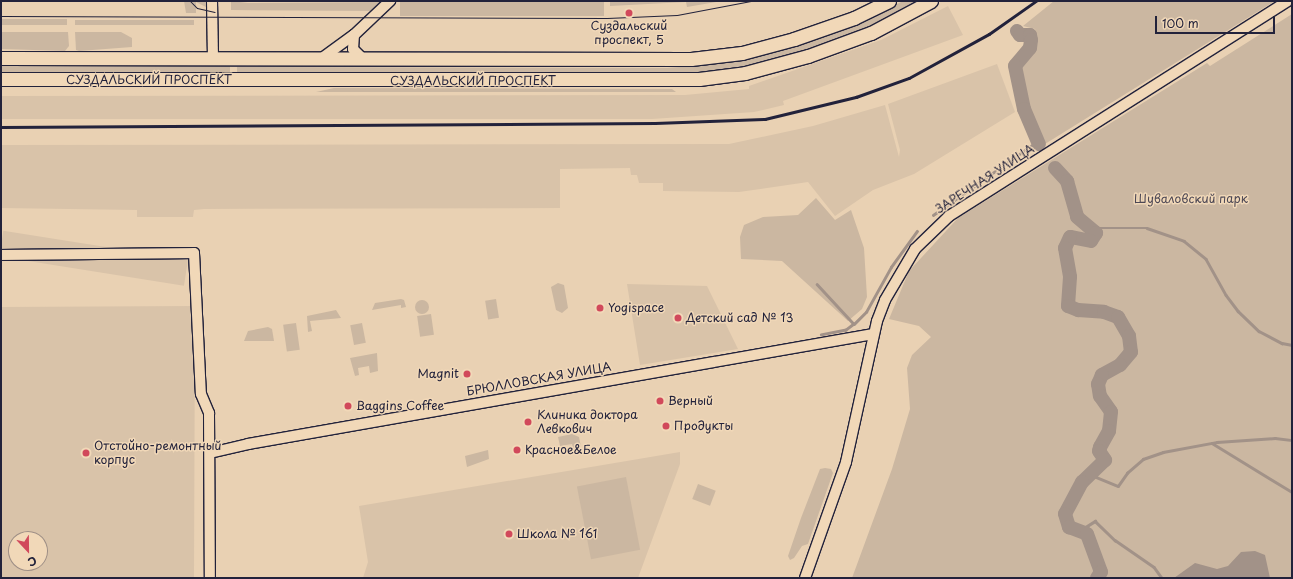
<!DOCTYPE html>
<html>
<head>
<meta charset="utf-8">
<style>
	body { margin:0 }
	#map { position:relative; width:1293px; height:579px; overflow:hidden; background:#e9d1b3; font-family:"Playpen Sans",sans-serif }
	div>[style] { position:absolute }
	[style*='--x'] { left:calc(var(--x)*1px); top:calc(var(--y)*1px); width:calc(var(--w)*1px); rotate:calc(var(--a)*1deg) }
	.built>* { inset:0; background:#d9c3a9; transform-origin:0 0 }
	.green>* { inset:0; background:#cbb7a1; transform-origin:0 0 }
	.round { border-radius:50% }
	.water>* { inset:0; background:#a29288 }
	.stream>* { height:2.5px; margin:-1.25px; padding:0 1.25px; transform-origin:1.25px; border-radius:1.25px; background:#a29288 }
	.river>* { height:14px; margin:-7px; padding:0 7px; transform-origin:7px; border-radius:7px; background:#a29288 }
	.roads { filter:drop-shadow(1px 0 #22223b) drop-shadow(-1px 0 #22223b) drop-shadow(0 1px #22223b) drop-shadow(0 -1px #22223b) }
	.minor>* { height:10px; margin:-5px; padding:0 5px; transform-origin:5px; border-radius:5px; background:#f1d8b8 }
	.major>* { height:13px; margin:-6.5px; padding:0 6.5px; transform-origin:6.5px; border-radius:6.5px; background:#f1d8b8 }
	.tram>* { height:1px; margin:-0.5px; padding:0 0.5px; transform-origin:0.5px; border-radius:0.5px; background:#22223b }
	.rail>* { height:2.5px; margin:-1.25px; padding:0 1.25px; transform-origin:1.25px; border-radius:1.25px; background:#22223b }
	.dots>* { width:11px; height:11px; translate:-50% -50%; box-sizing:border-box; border:2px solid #f1d8b8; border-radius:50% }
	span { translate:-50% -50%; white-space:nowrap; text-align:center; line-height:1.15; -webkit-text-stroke:3px #f1d8b8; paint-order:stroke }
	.poi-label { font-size:12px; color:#22223b }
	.left { translate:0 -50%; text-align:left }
	.right { translate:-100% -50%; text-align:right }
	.street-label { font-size:12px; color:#22223b }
	.park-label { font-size:12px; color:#4c4754 }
	.frame { position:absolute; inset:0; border:2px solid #22223b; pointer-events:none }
	.north { position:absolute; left:8px; top:531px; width:40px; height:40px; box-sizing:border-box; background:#f1d8b8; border:1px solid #9e8f86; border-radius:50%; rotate:158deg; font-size:11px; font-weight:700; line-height:16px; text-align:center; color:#22223b }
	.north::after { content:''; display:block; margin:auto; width:14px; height:18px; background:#d1495b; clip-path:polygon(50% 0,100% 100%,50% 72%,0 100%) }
	.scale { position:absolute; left:1155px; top:16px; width:120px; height:18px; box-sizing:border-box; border:2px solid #22223b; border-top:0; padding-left:5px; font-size:12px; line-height:14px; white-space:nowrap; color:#22223b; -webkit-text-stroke:3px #f1d8b8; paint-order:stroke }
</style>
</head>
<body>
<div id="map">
	<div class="built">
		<i style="clip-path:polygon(948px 6px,963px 35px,783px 101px,784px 105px,754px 112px,652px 119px,1px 119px,1px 96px,685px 95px,749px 89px,749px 86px,881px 40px)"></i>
		<i style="clip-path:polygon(997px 64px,1015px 112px,914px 174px,873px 190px,835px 216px,808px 182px,739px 192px,663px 191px,663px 183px,639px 183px,637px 175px,631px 175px,630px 168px,560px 169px,560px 208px,204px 209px,194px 210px,193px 217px,137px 217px,137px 210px,1px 208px,1px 145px,729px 144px,813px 126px,885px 105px,899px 157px,900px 150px,888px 104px)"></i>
		<i style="left:188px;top:260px;width:26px;height:187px;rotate:99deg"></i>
		<i style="clip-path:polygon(627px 284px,707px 286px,738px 349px,640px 365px)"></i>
		<i style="clip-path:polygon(evenodd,195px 306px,194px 578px,1px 578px,1px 307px,195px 306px,16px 539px,40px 539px,40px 563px,16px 563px,16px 539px)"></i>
		<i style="clip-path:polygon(680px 452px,680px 464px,638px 578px,363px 578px,368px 562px,359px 506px)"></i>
	</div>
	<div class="green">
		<i style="clip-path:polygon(184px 1px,206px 1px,206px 7px,196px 2px,196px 13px,186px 13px)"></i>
		<i style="clip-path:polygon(231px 1px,248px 3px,382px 2px,377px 11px,231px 10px)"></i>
		<i style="left:400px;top:1px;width:204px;height:15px"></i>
		<i style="clip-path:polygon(610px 1px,722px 1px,687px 7px,686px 2px,610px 6px)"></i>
		<i style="clip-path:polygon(903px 1px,916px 1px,868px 27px,806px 50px,744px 66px,716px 71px,692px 73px,237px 73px,237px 67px,667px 68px,715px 64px,743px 60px,804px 44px,865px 20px)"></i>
		<i style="clip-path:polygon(1054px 1px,1275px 1px,1045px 144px,1029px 114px,1021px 89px,1021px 62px,1031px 51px,1036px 33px,1035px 29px,1023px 26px)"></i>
		<i style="clip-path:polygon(1292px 14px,1292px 578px,852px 578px,892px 469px,910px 409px,907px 368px,912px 355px,931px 337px,919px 326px,889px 319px,909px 271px,958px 218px,1207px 63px,1210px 66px)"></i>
		<i style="left:1px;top:19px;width:66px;height:6px"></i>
		<i style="left:75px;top:20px;width:119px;height:5px"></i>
		<i style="clip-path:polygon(1px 32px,68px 32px,69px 46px,65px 51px,1px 49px)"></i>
		<i style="clip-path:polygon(75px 32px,121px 32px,132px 38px,132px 47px,79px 51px,76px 50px)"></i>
		<i style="left:1px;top:66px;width:229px;height:7px"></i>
		<i style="clip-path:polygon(334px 88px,672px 89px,676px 92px,316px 92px)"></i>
		<i style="clip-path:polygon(816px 198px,835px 220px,851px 210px,864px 248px,867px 297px,862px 309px,848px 321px,782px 261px,741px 259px,740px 237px,744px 225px,763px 217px,798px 215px)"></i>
		<i style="clip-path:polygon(558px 283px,564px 285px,568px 308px,562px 313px,556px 310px,551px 287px)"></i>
		<i style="clip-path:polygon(401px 299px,404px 300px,406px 307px,401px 308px,401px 305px,372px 310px,375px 303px)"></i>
		<i style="left:496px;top:299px;width:19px;height:11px;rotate:81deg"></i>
		<i class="round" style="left:415px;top:300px;width:14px;height:14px"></i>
		<i style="clip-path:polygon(336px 310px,341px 318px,310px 321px,312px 331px,308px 332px,307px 316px)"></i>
		<i style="left:431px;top:314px;width:21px;height:14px;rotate:82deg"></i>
		<i style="left:296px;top:323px;width:27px;height:13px;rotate:82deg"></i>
		<i style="left:362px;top:323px;width:20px;height:12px;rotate:79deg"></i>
		<i style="clip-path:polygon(268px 327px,272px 329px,274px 341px,244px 341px,248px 331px)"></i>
		<i style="clip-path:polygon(377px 353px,378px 371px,370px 373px,369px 366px,358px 368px,359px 375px,355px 376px,350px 358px)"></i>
		<i style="clip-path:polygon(572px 434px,579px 437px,581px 447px,573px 448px,572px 444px,560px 446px,558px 437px)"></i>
		<i style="clip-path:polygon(488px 450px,489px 459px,467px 467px,465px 456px)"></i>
		<i style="clip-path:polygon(825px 468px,831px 469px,833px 473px,808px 544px,802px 546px,794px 558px,790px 560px,788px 556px,801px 518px,820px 469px)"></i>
		<i style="left:626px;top:477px;width:74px;height:50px;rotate:79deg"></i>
		<i style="left:698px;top:484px;width:19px;height:16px;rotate:21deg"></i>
	</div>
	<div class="water">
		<i style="clip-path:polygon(1255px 551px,1265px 555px,1270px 578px,1174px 578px,1195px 563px,1217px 569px,1228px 566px,1241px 552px)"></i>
	</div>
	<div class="stream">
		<i style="--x:933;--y:215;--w:128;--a:-35.2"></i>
		<i style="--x:1090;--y:228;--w:57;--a:0"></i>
		<i style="--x:1147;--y:228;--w:39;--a:19"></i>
		<i style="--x:1184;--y:241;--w:28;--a:39"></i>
		<i style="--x:1206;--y:259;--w:41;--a:60.9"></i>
		<i style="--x:1226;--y:295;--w:20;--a:53"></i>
		<i style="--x:1238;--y:311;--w:29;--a:44"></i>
		<i style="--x:1259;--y:331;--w:26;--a:28"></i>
		<i style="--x:1282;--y:343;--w:10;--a:11"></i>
		<i style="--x:817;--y:284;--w:54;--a:47.2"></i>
		<i style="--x:854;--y:324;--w:10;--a:143"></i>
		<i style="--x:846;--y:330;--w:25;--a:169"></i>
		<i style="--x:854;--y:324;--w:17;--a:-45"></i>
		<i style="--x:866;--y:312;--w:51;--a:-60.9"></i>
		<i style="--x:891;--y:267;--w:44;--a:-54.2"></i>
		<i style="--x:1212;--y:443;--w:94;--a:31.5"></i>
		<i style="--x:1091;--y:475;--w:29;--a:22"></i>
		<i style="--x:1118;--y:486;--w:16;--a:-55"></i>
		<i style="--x:1127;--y:473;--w:21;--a:-41"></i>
		<i style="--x:1143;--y:459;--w:21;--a:-19"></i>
		<i style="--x:1163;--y:452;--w:55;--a:-10.5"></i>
		<i style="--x:1217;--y:442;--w:58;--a:-3.9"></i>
		<i style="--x:1275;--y:438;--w:17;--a:7"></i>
		<i style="--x:1079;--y:531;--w:19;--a:-32"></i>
		<i style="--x:1095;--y:521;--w:28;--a:44"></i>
		<i style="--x:1115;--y:540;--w:47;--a:34.7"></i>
		<i style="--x:1154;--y:567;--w:14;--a:54"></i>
	</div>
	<div class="river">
		<i style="--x:1017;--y:31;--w:5;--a:53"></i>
		<i style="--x:1020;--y:35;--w:10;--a:0"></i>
		<i style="--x:1030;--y:35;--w:5;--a:79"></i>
		<i style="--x:1031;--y:40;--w:8;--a:97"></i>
		<i style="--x:1030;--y:48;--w:23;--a:130"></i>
		<i style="--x:1015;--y:66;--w:44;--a:78.2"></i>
		<i style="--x:1024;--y:109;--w:38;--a:67"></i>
		<i style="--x:1055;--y:168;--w:18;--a:47"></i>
		<i style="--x:1067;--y:181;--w:37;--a:74"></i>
		<i style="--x:1077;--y:217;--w:25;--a:40"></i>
		<i style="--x:1096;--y:233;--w:9;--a:122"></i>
		<i style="--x:1091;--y:241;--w:21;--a:-169"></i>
		<i style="--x:1070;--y:237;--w:12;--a:114"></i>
		<i style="--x:1065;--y:248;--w:29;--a:80"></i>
		<i style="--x:1070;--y:277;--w:29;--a:94"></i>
		<i style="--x:1068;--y:306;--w:11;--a:22"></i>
		<i style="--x:1078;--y:310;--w:26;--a:4"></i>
		<i style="--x:1104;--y:312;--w:15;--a:20"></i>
		<i style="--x:1118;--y:317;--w:22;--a:60"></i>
		<i style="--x:1129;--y:336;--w:16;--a:83"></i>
		<i style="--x:1131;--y:352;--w:17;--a:130"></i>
		<i style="--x:1120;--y:365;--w:21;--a:151"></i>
		<i style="--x:1102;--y:375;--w:10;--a:114"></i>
		<i style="--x:1098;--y:384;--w:12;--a:81"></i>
		<i style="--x:1100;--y:396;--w:19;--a:55"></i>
		<i style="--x:1111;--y:412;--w:19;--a:96"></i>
		<i style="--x:1109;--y:431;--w:18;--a:119"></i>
		<i style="--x:1100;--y:447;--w:4;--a:104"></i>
		<i style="--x:1099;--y:451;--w:11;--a:56"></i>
		<i style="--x:1105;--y:460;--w:32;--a:136"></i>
		<i style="--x:1082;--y:482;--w:36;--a:118"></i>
		<i style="--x:1065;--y:514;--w:14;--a:73"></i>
		<i style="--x:1069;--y:527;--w:19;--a:21"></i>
		<i style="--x:1087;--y:534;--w:40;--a:69.8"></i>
		<i style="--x:1101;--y:572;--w:7;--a:124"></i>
	</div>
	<div class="roads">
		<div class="minor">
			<i style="--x:212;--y:1;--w:57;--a:89"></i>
			<i style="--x:354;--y:35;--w:50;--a:-43.4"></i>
			<i style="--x:322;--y:58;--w:39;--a:-36"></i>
			<i style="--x:354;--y:35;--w:14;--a:94"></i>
			<i style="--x:353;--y:49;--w:14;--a:45"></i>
			<i style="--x:1;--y:255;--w:193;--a:-0.6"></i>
			<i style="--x:194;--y:253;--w:141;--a:87.2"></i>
			<i style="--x:201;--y:394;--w:21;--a:67"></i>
			<i style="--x:209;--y:413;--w:165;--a:89.7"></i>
			<i style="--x:210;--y:453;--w:39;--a:-13"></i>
			<i style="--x:248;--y:444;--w:635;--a:-9.98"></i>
			<i style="--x:805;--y:578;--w:123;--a:-70.5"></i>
			<i style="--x:846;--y:462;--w:144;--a:-77.6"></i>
			<i style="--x:877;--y:321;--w:22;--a:-69"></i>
			<i style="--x:885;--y:300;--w:59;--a:-59.5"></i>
			<i style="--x:915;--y:249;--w:47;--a:-44.1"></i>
			<i style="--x:949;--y:216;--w:401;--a:-32.4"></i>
		</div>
		<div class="major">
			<i style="--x:1;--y:58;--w:690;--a:0.08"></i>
			<i style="--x:691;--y:59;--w:51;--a:-6.7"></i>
			<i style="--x:742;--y:53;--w:54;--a:-15.1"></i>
			<i style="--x:794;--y:39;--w:64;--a:-19.3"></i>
			<i style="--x:854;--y:18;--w:39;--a:-26"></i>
			<i style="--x:1;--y:79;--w:698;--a:0"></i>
			<i style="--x:699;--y:79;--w:46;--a:-7.4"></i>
			<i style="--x:745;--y:73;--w:65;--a:-15.1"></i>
			<i style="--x:808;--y:56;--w:67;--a:-20.1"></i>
			<i style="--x:871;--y:33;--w:68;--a:-28.1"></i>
		</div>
	</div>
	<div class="tram">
		<i style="--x:190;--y:1;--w:10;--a:45"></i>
		<i style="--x:197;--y:8;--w:18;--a:13"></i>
		<i style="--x:1;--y:16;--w:606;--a:0.19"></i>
		<i style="--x:607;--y:18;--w:70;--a:-2.5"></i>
		<i style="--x:677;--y:15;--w:75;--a:-10.7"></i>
	</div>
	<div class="rail">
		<i style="--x:1;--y:127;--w:654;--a:-0.35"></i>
		<i style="--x:655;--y:123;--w:110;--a:-2.1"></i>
		<i style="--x:765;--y:119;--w:94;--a:-13.6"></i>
		<i style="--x:856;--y:97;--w:56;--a:-19.7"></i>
		<i style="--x:909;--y:78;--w:91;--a:-28.8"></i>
		<i style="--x:989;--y:34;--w:57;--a:-35.1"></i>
	</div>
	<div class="dots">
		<i style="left:629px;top:13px;background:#d1495b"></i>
		<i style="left:600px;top:308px;background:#d1495b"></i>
		<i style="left:678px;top:318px;background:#d1495b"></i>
		<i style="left:467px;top:374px;background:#d1495b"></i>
		<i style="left:660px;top:401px;background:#d1495b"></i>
		<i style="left:348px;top:406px;background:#d1495b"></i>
		<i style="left:528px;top:422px;background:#d1495b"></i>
		<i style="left:666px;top:426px;background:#d1495b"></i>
		<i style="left:517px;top:450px;background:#d1495b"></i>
		<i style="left:86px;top:453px;background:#d1495b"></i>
		<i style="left:509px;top:534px;background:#d1495b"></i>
	</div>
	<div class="poi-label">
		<span style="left:629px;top:33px">Суздальский<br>проспект, 5</span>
		<span class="left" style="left:608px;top:308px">Yogispace</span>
		<span class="left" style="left:686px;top:318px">Детский сад № 13</span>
		<span class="right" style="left:459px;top:374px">Magnit</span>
		<span class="left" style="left:668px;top:401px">Верный</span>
		<span class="left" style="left:356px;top:406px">Baggins Coffee</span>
		<span class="left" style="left:537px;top:422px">Клиника доктора<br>Левкович</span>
		<span class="left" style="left:674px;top:426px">Продукты</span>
		<span class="left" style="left:94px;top:453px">Отстойно-ремонтный<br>корпус</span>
		<span class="left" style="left:525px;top:450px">Красное&amp;Белое</span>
		<span class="left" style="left:517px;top:534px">Школа № 161</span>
	</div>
	<div class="street-label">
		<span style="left:149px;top:80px">СУЗДАЛЬСКИЙ ПРОСПЕКТ</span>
		<span style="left:473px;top:81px">СУЗДАЛЬСКИЙ ПРОСПЕКТ</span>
		<span style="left:985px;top:179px;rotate:-33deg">ЗАРЕЧНАЯ УЛИЦА</span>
		<span style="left:539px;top:379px;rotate:-10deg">БРЮЛЛОВСКАЯ УЛИЦА</span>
	</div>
	<div class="park-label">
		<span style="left:1191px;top:199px">Шуваловский парк</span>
	</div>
	<div class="frame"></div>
	<div class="north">С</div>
	<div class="scale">100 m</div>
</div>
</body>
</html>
